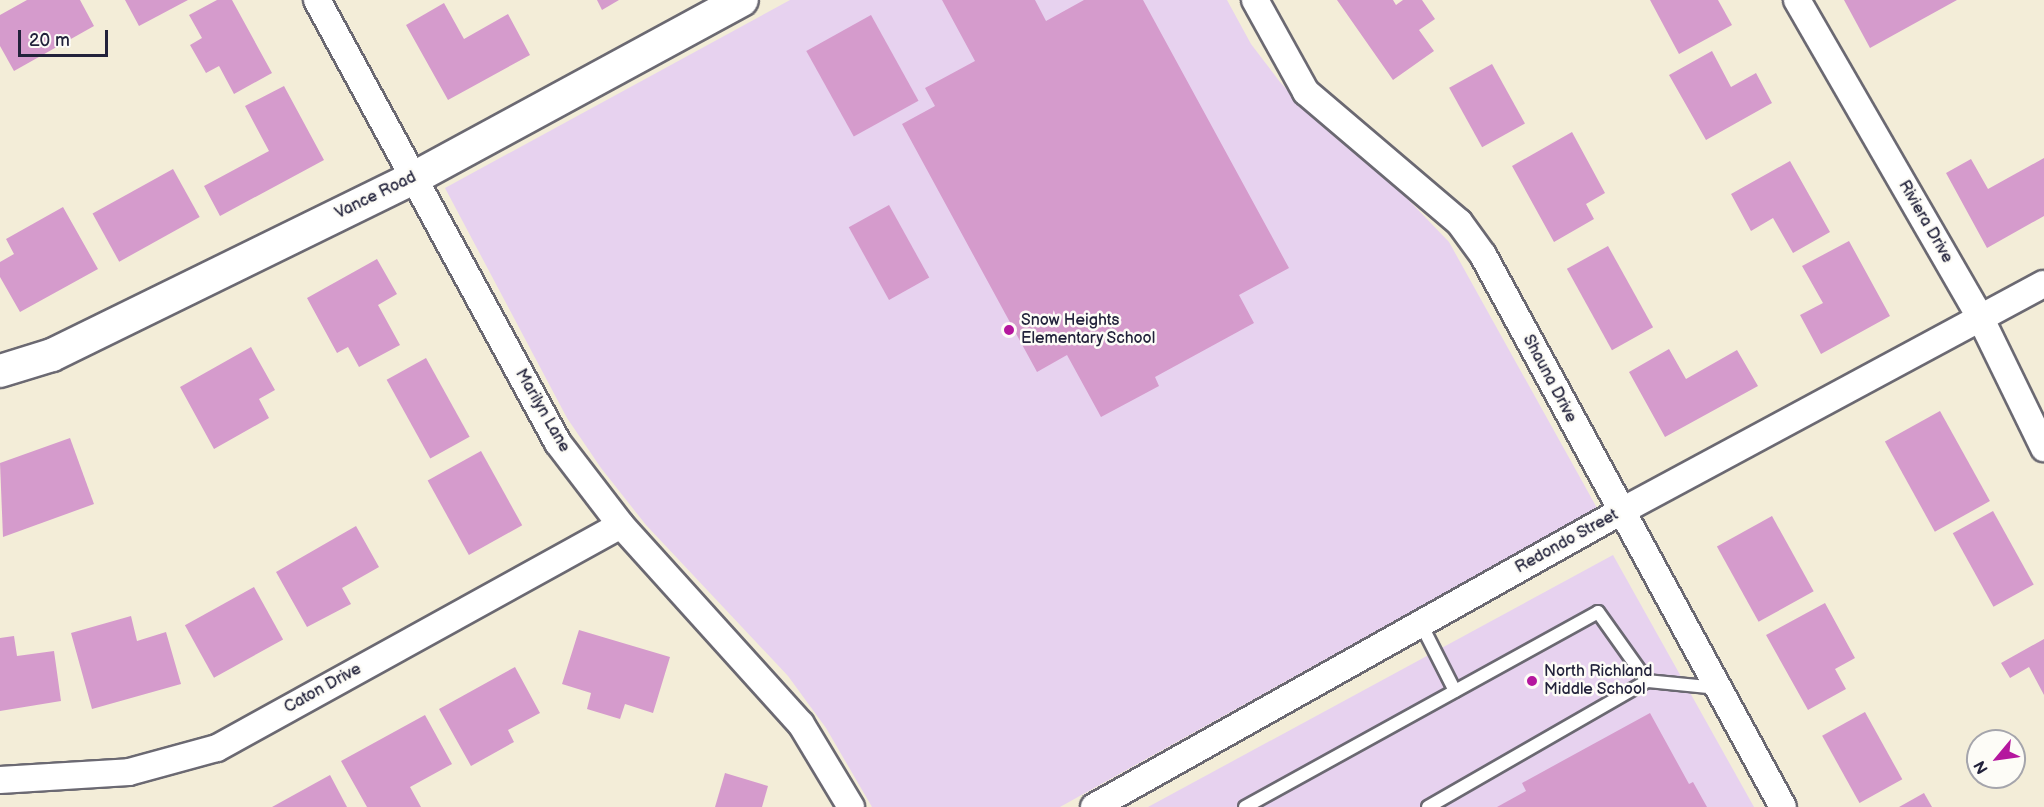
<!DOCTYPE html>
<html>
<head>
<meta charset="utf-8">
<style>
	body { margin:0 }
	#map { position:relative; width:2044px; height:807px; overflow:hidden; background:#f3edd8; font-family:"Balsamiq Sans",sans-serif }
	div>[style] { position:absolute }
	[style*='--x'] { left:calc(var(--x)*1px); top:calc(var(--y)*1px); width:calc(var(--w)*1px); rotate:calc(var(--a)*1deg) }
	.built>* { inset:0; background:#e7d2ef }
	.building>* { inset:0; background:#d59bcc; transform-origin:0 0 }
	.roads { filter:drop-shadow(2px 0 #6b6972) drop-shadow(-2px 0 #6b6972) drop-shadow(0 2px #6b6972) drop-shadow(0 -2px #6b6972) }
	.service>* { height:12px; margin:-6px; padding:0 6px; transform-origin:6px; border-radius:6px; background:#fff }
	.minor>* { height:26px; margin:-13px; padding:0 13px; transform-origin:13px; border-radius:13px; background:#fff }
	.tertiary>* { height:32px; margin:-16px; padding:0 16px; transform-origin:16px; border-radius:16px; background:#fff }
	.dots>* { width:16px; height:16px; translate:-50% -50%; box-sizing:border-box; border:3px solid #fdfcf7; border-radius:50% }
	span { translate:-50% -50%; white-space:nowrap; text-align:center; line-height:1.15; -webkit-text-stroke:5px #fdfcf7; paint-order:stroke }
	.street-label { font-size:16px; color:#22223b }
	.poi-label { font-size:16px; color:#22223b }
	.left { translate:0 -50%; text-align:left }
	.north { position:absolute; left:1966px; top:729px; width:60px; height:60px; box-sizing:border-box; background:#fdfcf7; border:2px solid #a5a5ac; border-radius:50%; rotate:241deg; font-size:16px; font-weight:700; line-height:24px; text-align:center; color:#22223b }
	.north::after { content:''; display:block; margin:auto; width:21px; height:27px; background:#b5179e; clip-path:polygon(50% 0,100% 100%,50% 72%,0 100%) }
	.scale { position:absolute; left:18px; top:30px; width:90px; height:27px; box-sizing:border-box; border:3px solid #22223b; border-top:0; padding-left:8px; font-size:18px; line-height:21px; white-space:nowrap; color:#22223b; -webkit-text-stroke:4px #fdfcf7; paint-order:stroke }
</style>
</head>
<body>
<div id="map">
	<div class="built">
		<i style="clip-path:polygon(790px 0,1227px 0,1251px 44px,1280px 82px,1315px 120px,1399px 190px,1449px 242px,1597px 508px,1060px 807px,872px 807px,826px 728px,788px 676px,646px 525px,601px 468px,567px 418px,445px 188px)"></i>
		<i style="clip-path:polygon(1613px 555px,1754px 807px,1148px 807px)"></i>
	</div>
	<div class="building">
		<i style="clip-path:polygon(27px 0,80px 0,94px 26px,14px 71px,0 46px,0 15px)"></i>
		<i style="clip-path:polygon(125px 0,188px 0,139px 26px)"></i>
		<i style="clip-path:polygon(217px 0,232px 0,272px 73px,234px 94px,219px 66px,206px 73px,190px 45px,202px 38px,189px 15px)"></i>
		<i style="clip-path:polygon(597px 0,619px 0,602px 10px)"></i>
		<i style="clip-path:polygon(942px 0,1035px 0,1046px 21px,1084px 0,1143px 0,1289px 268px,1239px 295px,1254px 323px,1155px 377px,1159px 386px,1101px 417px,1067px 355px,1037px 372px,902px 124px,935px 106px,925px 88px,975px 61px)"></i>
		<i style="clip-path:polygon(1337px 0,1393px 0,1396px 5px,1403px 0,1422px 0,1435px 19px,1419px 30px,1434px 51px,1393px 80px)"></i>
		<i style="clip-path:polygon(1650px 0,1718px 0,1732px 25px,1679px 54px)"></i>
		<i style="clip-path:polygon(1844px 0,1957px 0,1870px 48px)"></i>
		<i style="clip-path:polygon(444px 3px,464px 39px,508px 14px,530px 55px,448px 100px,406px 25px)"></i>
		<i style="left:871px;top:15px;width:98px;height:74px;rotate:61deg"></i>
		<i style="clip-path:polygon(1712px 51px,1731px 87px,1756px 73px,1772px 103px,1706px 140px,1669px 75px)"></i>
		<i style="left:1492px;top:64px;width:68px;height:49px;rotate:61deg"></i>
		<i style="clip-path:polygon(284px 86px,324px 160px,220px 216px,204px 186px,269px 151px,245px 106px)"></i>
		<i style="clip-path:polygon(1572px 132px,1605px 193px,1586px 204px,1594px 219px,1554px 242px,1512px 166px)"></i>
		<i style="clip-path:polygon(2044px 158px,2044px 216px,1987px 248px,1946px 173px,1971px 159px,1988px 189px)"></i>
		<i style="clip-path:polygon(1790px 161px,1830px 232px,1793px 253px,1773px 218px,1751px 231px,1731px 194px)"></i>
		<i style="left:173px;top:169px;width:55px;height:92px;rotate:61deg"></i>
		<i style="left:889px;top:205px;width:83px;height:46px;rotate:61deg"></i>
		<i style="clip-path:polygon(63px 207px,98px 269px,20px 312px,0 277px,0 262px,14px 254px,6px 239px)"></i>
		<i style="clip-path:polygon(1849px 241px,1890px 316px,1821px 354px,1800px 315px,1823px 303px,1802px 266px)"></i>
		<i style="left:1608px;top:246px;width:93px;height:47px;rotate:61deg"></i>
		<i style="clip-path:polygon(377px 259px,397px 294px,378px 305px,400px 345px,359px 367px,348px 347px,337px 353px,307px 298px)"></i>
		<i style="clip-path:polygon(251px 347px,275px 390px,259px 399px,269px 418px,214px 449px,180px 387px)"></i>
		<i style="clip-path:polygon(1669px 349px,1686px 379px,1737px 350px,1758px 386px,1665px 437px,1629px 372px)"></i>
		<i style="left:426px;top:358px;width:90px;height:45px;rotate:61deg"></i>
		<i style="left:1940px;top:411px;width:103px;height:63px;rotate:61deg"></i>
		<i style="clip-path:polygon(70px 438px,94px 504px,3px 537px,0 463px)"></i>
		<i style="left:481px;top:451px;width:85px;height:61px;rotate:61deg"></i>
		<i style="left:1993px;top:511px;width:84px;height:46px;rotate:61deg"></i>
		<i style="left:1772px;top:516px;width:86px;height:63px;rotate:61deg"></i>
		<i style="clip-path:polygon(356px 526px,379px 567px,342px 588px,351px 604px,307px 627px,276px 572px)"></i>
		<i style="left:254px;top:587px;width:60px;height:79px;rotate:61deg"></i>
		<i style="clip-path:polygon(1825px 603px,1855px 658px,1835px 669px,1846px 689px,1808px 710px,1766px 635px)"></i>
		<i style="clip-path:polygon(131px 616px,137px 641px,166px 632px,181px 684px,92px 709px,71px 633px)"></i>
		<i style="clip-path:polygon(579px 630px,670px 657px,653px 713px,625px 704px,620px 719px,587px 709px,591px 693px,562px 684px)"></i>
		<i style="clip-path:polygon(14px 636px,17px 656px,54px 651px,61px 701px,0 711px,0 638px)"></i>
		<i style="clip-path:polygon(2044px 639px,2044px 695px,2029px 667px,2010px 678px,2001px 663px)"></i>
		<i style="clip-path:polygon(515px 667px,540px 713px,508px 730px,514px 742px,471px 766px,439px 709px)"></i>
		<i style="left:1865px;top:712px;width:77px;height:49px;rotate:61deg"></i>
		<i style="clip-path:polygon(1650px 713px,1689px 784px,1693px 782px,1707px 807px,1497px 807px,1526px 791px,1522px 783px)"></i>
		<i style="clip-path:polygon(425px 715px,452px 764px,410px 787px,421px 807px,367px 807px,341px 761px)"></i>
		<i style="clip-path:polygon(725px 773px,768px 786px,762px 807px,715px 807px)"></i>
		<i style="clip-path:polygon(330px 775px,347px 807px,272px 807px)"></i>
		<i style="clip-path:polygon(1924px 793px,1932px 807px,1899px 807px)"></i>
	</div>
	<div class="roads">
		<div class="service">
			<i style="--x:1421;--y:624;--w:75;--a:63.1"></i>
			<i style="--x:1245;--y:807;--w:403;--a:-28.9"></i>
			<i style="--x:1598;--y:612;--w:85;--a:54.6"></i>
			<i style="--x:1428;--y:807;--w:253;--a:-29.9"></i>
			<i style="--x:1647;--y:681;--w:70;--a:5.7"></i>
		</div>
		<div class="minor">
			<i style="--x:317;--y:0;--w:504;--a:61.45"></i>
			<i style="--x:558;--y:443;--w:103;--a:52.5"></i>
			<i style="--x:621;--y:525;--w:268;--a:47.9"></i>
			<i style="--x:801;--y:724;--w:97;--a:58.9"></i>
			<i style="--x:1255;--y:0;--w:105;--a:61"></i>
			<i style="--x:1306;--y:92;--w:201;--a:40.4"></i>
			<i style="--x:1459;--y:222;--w:41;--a:54"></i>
			<i style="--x:1483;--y:255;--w:628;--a:61.48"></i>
			<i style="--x:1797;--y:0;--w:366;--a:60"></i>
			<i style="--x:1980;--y:317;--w:146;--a:64"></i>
			<i style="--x:0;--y:780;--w:129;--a:-3.5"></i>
			<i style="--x:129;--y:772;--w:91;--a:-15.3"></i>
			<i style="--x:217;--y:748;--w:461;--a:-28.9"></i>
			<i style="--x:1094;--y:807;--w:603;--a:-29.29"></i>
			<i style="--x:1620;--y:512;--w:481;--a:-28.3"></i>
		</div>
		<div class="tertiary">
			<i style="--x:0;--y:371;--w:54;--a:-17.1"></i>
			<i style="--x:52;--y:355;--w:403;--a:-26.1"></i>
			<i style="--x:414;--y:178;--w:373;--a:-28.5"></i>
		</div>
	</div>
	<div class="dots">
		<i style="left:1009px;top:330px;background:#b5179e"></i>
		<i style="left:1532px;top:681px;background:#b5179e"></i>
	</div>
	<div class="street-label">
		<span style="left:376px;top:196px;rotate:-26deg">Vance Road</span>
		<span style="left:1925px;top:222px;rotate:60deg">Riviera Drive</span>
		<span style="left:1549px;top:379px;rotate:62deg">Shauna Drive</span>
		<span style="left:542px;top:411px;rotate:60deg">Marilyn Lane</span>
		<span style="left:1567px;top:542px;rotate:-29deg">Redondo Street</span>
		<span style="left:323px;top:689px;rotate:-29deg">Caton Drive</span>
	</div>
	<div class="poi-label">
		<span class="left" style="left:1021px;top:330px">Snow Heights<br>Elementary School</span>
		<span class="left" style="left:1544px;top:681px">North Richland<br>Middle School</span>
	</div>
	<div class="north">N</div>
	<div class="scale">20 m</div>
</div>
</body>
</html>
